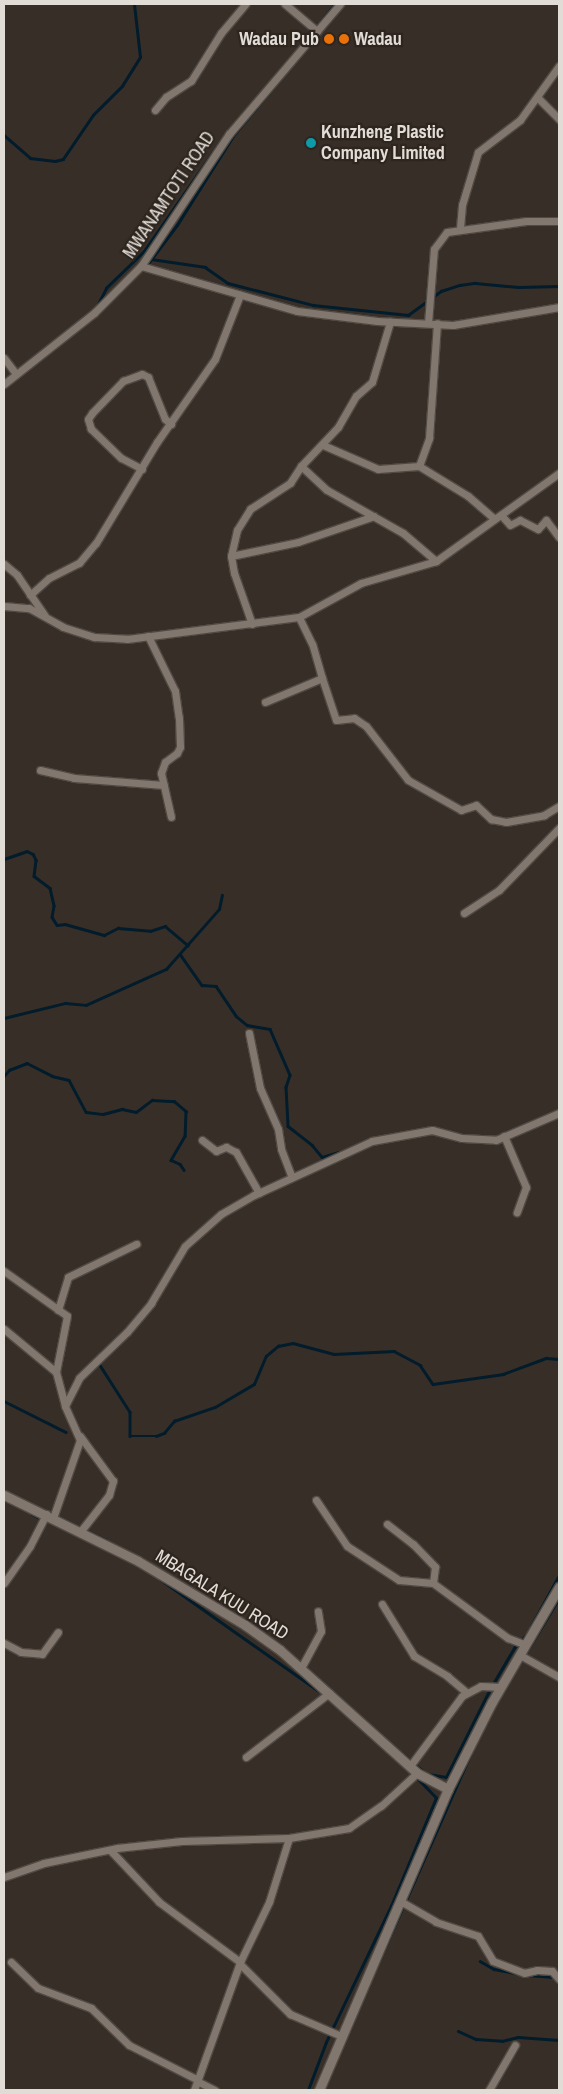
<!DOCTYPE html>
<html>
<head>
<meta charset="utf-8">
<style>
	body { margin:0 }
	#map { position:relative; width:563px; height:2094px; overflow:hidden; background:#372f27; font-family:"Archivo Narrow",sans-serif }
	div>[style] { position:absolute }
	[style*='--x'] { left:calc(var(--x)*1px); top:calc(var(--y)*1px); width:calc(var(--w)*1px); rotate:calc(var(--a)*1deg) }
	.stream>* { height:2.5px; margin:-1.25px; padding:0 1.25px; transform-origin:1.25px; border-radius:1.25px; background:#021c2c }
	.roads { filter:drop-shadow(1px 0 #514a44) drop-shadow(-1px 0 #514a44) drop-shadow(0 1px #514a44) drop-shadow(0 -1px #514a44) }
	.minor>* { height:7px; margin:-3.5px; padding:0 3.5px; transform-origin:3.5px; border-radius:3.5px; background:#81776e }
	.tertiary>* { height:9px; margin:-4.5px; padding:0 4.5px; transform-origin:4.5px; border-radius:4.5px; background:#81776e }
	.dots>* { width:14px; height:14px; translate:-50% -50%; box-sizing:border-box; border:2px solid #2d251e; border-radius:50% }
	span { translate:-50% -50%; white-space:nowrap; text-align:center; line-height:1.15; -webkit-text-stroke:4.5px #2d251e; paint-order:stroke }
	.poi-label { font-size:18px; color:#e2dcd7; font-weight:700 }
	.right { translate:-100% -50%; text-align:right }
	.left { translate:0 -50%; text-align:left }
	.street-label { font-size:18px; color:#e2dcd7 }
	.frame { position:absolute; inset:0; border:5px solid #e2dcd7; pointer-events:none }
</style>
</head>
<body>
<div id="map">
	<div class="stream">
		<i style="--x:317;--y:26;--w:28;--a:-51"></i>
		<i style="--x:4;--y:135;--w:35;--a:41"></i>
		<i style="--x:30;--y:158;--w:25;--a:7"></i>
		<i style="--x:55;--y:161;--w:8;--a:-14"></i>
		<i style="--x:63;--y:159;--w:53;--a:-55.7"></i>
		<i style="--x:93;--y:115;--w:41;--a:-45"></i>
		<i style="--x:122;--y:86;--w:34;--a:-58"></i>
		<i style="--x:140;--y:57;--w:53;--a:-96.5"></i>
		<i style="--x:151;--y:259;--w:55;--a:8.4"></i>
		<i style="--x:205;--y:267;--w:28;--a:35"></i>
		<i style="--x:228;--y:283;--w:88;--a:14.5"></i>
		<i style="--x:313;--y:305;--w:96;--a:6"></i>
		<i style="--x:408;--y:315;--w:41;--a:-36"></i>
		<i style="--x:441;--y:291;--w:20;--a:-18"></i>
		<i style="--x:460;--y:285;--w:15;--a:-8"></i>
		<i style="--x:475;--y:283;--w:43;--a:5.3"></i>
		<i style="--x:518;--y:287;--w:41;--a:-1.4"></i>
		<i style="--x:147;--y:265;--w:50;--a:-53.1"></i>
		<i style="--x:177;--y:225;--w:105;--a:-57.8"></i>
		<i style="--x:233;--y:136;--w:75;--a:-50.4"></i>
		<i style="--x:97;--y:306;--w:20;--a:-63"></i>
		<i style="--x:106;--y:288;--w:53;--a:-44.2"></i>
		<i style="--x:144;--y:251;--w:144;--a:-55.2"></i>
		<i style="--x:4;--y:859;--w:24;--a:-19"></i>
		<i style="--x:27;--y:851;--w:7;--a:27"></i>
		<i style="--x:33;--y:854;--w:7;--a:63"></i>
		<i style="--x:36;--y:860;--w:16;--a:97"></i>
		<i style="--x:34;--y:876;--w:20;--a:37"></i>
		<i style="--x:50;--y:888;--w:18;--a:77"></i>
		<i style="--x:54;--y:906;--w:11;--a:100"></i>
		<i style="--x:52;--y:917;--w:9;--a:58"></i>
		<i style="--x:57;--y:925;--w:8;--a:-7"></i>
		<i style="--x:65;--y:924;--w:41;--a:15.8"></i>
		<i style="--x:104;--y:935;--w:16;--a:-27"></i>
		<i style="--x:118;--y:928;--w:32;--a:5"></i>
		<i style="--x:150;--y:931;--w:16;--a:-18"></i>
		<i style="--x:165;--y:926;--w:30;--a:40"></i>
		<i style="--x:180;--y:954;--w:38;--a:55"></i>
		<i style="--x:202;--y:985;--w:14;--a:4"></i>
		<i style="--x:216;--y:986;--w:36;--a:56"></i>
		<i style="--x:236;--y:1016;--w:14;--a:39"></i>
		<i style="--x:247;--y:1025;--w:23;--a:10"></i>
		<i style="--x:270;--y:1029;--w:50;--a:66.5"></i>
		<i style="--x:290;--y:1075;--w:13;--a:108"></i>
		<i style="--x:286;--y:1087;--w:39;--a:87"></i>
		<i style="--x:288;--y:1126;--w:31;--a:38"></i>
		<i style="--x:312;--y:1145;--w:16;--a:50"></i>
		<i style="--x:322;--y:1157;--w:17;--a:-17"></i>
		<i style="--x:4;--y:1018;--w:63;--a:-13.8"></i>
		<i style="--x:65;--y:1003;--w:21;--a:5"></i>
		<i style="--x:86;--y:1005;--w:88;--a:-24.2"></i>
		<i style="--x:166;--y:969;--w:80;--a:-48.5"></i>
		<i style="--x:219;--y:909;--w:14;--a:-78"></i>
		<i style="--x:4;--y:1076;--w:8;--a:-50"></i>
		<i style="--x:9;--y:1070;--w:19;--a:-21"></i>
		<i style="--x:27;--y:1063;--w:28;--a:27"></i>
		<i style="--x:52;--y:1076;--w:17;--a:13"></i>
		<i style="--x:69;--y:1080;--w:36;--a:62"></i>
		<i style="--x:86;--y:1112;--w:17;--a:7"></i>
		<i style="--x:103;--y:1114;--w:20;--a:-15"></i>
		<i style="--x:122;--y:1109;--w:14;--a:12"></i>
		<i style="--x:136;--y:1112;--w:20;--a:-37"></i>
		<i style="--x:152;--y:1100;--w:22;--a:3"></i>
		<i style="--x:174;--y:1101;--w:16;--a:40"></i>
		<i style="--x:186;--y:1111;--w:25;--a:92"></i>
		<i style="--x:185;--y:1136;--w:28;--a:120"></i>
		<i style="--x:171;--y:1160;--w:10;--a:24"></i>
		<i style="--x:180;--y:1164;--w:7;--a:56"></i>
		<i style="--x:98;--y:1362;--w:59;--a:57.4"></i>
		<i style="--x:130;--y:1412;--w:24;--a:90"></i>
		<i style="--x:130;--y:1436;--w:26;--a:0"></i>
		<i style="--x:156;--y:1436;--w:9;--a:-21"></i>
		<i style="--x:164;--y:1433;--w:16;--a:-50"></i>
		<i style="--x:174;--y:1421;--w:43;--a:-18.9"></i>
		<i style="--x:215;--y:1407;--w:45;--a:-30.5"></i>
		<i style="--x:254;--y:1384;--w:30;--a:-67"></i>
		<i style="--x:266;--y:1356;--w:16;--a:-40"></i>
		<i style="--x:278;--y:1346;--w:15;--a:-11"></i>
		<i style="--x:293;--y:1343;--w:42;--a:15"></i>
		<i style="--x:334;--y:1354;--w:60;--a:-2.9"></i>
		<i style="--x:394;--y:1351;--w:30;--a:28"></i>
		<i style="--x:420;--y:1365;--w:23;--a:56"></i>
		<i style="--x:433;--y:1384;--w:71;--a:-8.1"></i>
		<i style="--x:503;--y:1374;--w:46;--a:-20.4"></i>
		<i style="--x:546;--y:1358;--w:13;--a:4"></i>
		<i style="--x:4;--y:1401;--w:69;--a:26.6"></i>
		<i style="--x:32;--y:1514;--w:11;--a:27"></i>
		<i style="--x:56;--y:1516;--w:55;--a:25.6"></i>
		<i style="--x:157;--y:1568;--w:57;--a:30.6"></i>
		<i style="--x:160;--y:1579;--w:194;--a:35.2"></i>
		<i style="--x:531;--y:1626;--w:58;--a:-61.2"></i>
		<i style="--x:259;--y:1630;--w:22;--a:36"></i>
		<i style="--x:287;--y:1651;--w:84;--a:41.6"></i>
		<i style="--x:524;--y:1656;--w:68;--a:-58.9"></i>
		<i style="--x:493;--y:1684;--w:42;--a:-59.7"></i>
		<i style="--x:514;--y:1648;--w:18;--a:-47"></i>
		<i style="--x:380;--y:1735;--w:56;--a:39.9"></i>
		<i style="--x:428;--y:1774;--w:18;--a:9"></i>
		<i style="--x:446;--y:1777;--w:98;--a:-63.4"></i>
		<i style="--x:480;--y:1961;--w:16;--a:30"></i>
		<i style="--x:494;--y:1969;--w:25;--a:11"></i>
		<i style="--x:378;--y:1963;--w:234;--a:-66.1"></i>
		<i style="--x:527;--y:1975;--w:27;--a:4"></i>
		<i style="--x:458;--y:2031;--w:20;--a:24"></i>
		<i style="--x:476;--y:2039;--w:26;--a:4"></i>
		<i style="--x:502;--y:2041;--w:16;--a:-14"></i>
		<i style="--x:518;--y:2037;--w:41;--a:4.2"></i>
		<i style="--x:308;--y:2090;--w:51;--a:-69.4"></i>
		<i style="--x:326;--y:2042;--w:151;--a:-64.5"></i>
		<i style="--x:391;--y:1906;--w:117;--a:-67.4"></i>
		<i style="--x:436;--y:1798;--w:29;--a:-134"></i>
	</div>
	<div class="roads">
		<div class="minor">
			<i style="--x:285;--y:4;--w:42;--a:40.2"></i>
			<i style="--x:538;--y:98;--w:30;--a:45"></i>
			<i style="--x:155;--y:110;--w:17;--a:-50"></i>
			<i style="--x:166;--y:97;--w:30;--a:-33"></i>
			<i style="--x:191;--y:81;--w:57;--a:-58"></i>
			<i style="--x:221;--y:33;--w:38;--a:-50"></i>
			<i style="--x:460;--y:228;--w:23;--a:-85"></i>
			<i style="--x:462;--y:205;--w:55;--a:-73.2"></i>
			<i style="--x:478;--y:152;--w:53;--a:-37.3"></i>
			<i style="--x:520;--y:120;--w:67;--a:-54.2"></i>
			<i style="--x:141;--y:266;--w:162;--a:16.1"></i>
			<i style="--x:297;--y:311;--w:81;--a:7.1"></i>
			<i style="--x:377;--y:321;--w:76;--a:3"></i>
			<i style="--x:453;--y:325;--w:108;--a:-9.6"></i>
			<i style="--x:428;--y:323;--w:74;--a:-85.4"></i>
			<i style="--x:434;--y:249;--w:21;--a:-53"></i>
			<i style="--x:447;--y:232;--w:80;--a:-7.9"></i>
			<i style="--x:526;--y:221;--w:33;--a:0"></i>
			<i style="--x:4;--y:358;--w:20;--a:53"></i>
			<i style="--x:4;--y:384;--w:115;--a:-38.3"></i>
			<i style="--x:94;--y:313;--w:66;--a:-45"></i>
			<i style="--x:141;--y:266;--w:159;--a:-56.3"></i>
			<i style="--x:229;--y:134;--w:171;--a:-49.5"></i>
			<i style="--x:323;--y:445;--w:60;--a:23.6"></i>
			<i style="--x:378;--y:469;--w:41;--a:-4.2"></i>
			<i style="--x:419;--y:466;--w:57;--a:31.5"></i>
			<i style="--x:468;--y:496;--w:35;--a:41"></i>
			<i style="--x:301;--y:466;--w:35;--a:43"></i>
			<i style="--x:327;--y:490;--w:87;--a:29.5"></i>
			<i style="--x:403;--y:533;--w:43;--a:40.3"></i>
			<i style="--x:419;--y:466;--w:30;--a:-70"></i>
			<i style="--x:429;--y:438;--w:115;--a:-86"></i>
			<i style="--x:142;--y:469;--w:24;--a:-152"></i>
			<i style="--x:121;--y:458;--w:42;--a:-136"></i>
			<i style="--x:91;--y:429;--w:10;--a:-107"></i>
			<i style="--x:88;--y:419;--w:7;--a:-56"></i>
			<i style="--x:92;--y:413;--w:45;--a:-45.9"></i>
			<i style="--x:123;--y:381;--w:20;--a:-20"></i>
			<i style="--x:142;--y:374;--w:7;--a:27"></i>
			<i style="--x:148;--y:377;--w:45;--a:68"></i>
			<i style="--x:165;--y:419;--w:8;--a:40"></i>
			<i style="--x:501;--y:515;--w:13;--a:48"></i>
			<i style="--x:510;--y:525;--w:11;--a:-27"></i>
			<i style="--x:520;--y:520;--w:20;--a:27"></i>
			<i style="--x:538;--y:529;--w:12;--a:-48"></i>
			<i style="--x:546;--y:520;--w:21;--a:53"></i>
			<i style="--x:231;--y:556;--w:68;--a:-11.8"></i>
			<i style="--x:298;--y:542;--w:80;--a:-18.9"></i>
			<i style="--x:4;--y:564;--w:17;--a:40"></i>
			<i style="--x:17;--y:575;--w:50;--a:55.7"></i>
			<i style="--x:30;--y:595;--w:25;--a:-42"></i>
			<i style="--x:49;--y:578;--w:34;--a:-27"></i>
			<i style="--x:79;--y:563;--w:26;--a:-50"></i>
			<i style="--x:96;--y:543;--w:118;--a:-58.9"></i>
			<i style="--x:157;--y:442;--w:101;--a:-55.1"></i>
			<i style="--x:215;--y:359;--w:69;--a:-68.7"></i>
			<i style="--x:4;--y:606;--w:25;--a:5"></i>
			<i style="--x:29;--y:608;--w:39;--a:29"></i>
			<i style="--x:63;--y:627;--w:33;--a:18"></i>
			<i style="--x:94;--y:637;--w:33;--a:3"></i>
			<i style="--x:127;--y:639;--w:173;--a:-7.3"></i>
			<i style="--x:299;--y:617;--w:71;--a:-28.7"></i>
			<i style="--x:361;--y:583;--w:78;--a:-16.3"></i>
			<i style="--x:436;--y:561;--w:151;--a:-35.6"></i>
			<i style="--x:252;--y:624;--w:54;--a:-109.4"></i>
			<i style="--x:234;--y:573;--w:17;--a:-100"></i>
			<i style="--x:231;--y:556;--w:27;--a:-77"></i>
			<i style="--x:237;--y:530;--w:25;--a:-58"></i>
			<i style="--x:250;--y:509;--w:48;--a:-33"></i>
			<i style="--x:290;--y:483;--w:20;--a:-57"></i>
			<i style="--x:301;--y:466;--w:54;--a:-46.5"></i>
			<i style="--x:338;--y:427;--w:36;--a:-60"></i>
			<i style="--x:356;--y:396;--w:21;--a:-41"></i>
			<i style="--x:372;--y:382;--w:63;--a:-73.3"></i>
			<i style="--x:148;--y:636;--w:61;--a:63.9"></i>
			<i style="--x:175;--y:691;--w:27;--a:82"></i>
			<i style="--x:179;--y:718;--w:29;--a:88"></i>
			<i style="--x:180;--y:747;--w:7;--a:117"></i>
			<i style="--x:177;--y:753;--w:15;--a:143"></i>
			<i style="--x:165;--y:762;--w:12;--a:110"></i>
			<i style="--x:161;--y:773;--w:45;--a:77.2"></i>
			<i style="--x:322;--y:678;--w:44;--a:71.6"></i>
			<i style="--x:336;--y:720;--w:18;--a:-6"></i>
			<i style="--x:354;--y:718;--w:14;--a:34"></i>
			<i style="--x:366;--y:726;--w:68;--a:52.1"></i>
			<i style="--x:408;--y:780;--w:61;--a:29.5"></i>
			<i style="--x:461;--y:810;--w:16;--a:-18"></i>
			<i style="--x:476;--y:805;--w:21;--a:43"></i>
			<i style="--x:491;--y:819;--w:15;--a:11"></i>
			<i style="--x:506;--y:822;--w:39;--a:-10"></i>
			<i style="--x:544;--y:815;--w:17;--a:-31"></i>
			<i style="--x:265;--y:702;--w:62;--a:-22.8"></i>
			<i style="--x:322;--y:678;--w:35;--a:-106"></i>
			<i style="--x:312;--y:644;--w:30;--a:-116"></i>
			<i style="--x:40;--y:770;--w:35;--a:13"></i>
			<i style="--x:74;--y:778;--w:90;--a:4.4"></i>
			<i style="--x:464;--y:913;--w:42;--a:-33.3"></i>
			<i style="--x:499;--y:890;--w:86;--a:-45.9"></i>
			<i style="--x:249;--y:1033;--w:56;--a:78.7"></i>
			<i style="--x:260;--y:1088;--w:45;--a:66.3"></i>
			<i style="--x:278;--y:1129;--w:20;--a:81"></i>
			<i style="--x:281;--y:1149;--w:30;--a:69"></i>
			<i style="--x:504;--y:1136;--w:56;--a:66.7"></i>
			<i style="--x:526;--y:1187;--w:27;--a:110"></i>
			<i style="--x:202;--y:1140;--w:18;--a:38"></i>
			<i style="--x:216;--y:1151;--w:11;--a:-22"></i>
			<i style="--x:226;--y:1147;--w:11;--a:27"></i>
			<i style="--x:236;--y:1152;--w:47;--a:60.7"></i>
			<i style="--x:4;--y:1271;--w:77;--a:35.5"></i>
			<i style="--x:67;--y:1316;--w:57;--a:101.1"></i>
			<i style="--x:56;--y:1372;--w:35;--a:75"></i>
			<i style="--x:58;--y:1310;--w:34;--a:-73"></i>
			<i style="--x:68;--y:1277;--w:76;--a:-25.9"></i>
			<i style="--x:4;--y:1329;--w:67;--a:39.6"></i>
			<i style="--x:316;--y:1500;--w:55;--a:56"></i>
			<i style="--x:347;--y:1546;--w:62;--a:33.2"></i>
			<i style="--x:399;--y:1580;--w:34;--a:5"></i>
			<i style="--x:433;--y:1583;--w:93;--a:36.3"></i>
			<i style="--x:508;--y:1638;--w:19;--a:21"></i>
			<i style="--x:53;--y:1518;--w:83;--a:-70.9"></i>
			<i style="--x:80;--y:1440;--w:37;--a:-114"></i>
			<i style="--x:65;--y:1406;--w:31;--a:-63"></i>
			<i style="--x:79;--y:1378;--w:66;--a:-43.8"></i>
			<i style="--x:127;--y:1332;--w:38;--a:-50"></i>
			<i style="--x:151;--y:1303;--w:66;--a:-59.2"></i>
			<i style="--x:185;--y:1246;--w:48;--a:-41.6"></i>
			<i style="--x:221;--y:1214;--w:38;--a:-30"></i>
			<i style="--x:254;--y:1195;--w:130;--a:-24.6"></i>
			<i style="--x:372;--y:1141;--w:61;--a:-10.4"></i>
			<i style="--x:432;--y:1130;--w:31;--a:15"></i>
			<i style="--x:462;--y:1138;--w:34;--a:3"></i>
			<i style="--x:496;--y:1140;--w:69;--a:-23.2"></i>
			<i style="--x:387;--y:1524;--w:33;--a:38"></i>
			<i style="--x:413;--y:1544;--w:32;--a:46"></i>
			<i style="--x:435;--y:1567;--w:16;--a:97"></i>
			<i style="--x:80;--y:1532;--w:47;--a:-51.9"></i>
			<i style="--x:109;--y:1495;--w:15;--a:-74"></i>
			<i style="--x:113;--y:1481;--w:56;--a:-126.3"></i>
			<i style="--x:4;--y:1583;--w:45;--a:-54.9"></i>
			<i style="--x:30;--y:1546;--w:36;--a:-63"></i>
			<i style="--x:382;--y:1604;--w:61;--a:58.4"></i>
			<i style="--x:414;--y:1656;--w:39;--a:31"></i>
			<i style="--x:447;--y:1676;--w:26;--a:40"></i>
			<i style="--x:4;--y:1643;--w:19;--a:28"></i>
			<i style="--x:21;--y:1652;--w:21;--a:5"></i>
			<i style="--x:42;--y:1654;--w:27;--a:-54"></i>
			<i style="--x:520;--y:1655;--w:45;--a:29.4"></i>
			<i style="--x:301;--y:1668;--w:42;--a:-61.6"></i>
			<i style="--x:321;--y:1631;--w:20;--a:-99"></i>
			<i style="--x:246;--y:1757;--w:105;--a:-37.6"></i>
			<i style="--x:410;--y:1766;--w:87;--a:-53.4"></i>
			<i style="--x:462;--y:1696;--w:21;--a:-28"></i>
			<i style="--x:481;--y:1686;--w:20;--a:3"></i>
			<i style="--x:111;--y:1851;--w:70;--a:46.7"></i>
			<i style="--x:159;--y:1902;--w:101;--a:36.5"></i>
			<i style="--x:4;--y:1877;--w:42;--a:-19.3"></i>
			<i style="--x:44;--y:1863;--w:75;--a:-11.6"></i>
			<i style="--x:117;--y:1848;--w:65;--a:-6.1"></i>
			<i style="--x:182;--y:1841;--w:107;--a:-1.6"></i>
			<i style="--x:289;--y:1838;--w:61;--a:-9.5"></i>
			<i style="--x:349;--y:1828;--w:39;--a:-35"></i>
			<i style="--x:381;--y:1806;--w:49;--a:-42.5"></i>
			<i style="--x:402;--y:1902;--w:39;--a:30"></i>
			<i style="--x:436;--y:1922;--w:44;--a:18.4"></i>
			<i style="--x:478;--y:1936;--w:29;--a:59"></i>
			<i style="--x:493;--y:1961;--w:33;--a:21"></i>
			<i style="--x:524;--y:1973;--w:13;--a:-13"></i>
			<i style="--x:537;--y:1970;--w:15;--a:4"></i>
			<i style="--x:552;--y:1971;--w:11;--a:49"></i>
			<i style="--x:11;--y:1962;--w:37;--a:44"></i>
			<i style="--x:38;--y:1988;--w:57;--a:20.7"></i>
			<i style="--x:91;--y:2008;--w:53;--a:44.2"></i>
			<i style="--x:129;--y:2045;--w:75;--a:26.9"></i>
			<i style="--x:240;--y:1964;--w:71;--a:45"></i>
			<i style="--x:290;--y:2014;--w:56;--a:23.3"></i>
			<i style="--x:197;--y:2081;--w:20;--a:27"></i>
			<i style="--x:194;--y:2090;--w:136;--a:-70.2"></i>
			<i style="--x:240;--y:1962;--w:67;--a:-64.2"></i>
			<i style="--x:269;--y:1902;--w:67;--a:-72.6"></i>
			<i style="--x:489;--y:2090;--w:52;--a:-60"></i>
		</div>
		<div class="tertiary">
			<i style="--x:4;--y:1495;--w:149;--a:26.2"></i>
			<i style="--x:138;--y:1561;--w:125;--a:30.9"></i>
			<i style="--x:245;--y:1625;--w:43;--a:35.5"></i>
			<i style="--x:280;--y:1650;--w:184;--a:41.9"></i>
			<i style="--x:417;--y:1773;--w:35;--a:27"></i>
			<i style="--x:319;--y:2090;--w:327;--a:-66.8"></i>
			<i style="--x:448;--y:1789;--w:97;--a:-63.2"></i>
			<i style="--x:492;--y:1702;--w:133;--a:-59.8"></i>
		</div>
	</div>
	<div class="dots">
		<i style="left:329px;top:39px;background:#e8710a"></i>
		<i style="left:344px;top:39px;background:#e8710a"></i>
		<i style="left:311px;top:143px;background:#0f9aa8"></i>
	</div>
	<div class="poi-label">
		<span class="right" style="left:319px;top:39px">Wadau Pub</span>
		<span class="left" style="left:354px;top:39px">Wadau</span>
		<span class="left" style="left:321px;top:143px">Kunzheng Plastic<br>Company Limited</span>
	</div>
	<div class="street-label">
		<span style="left:169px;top:195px;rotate:-56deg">MWANAMTOTI ROAD</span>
		<span style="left:222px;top:1595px;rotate:32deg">MBAGALA KUU ROAD</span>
	</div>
	<div class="frame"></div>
</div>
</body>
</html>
